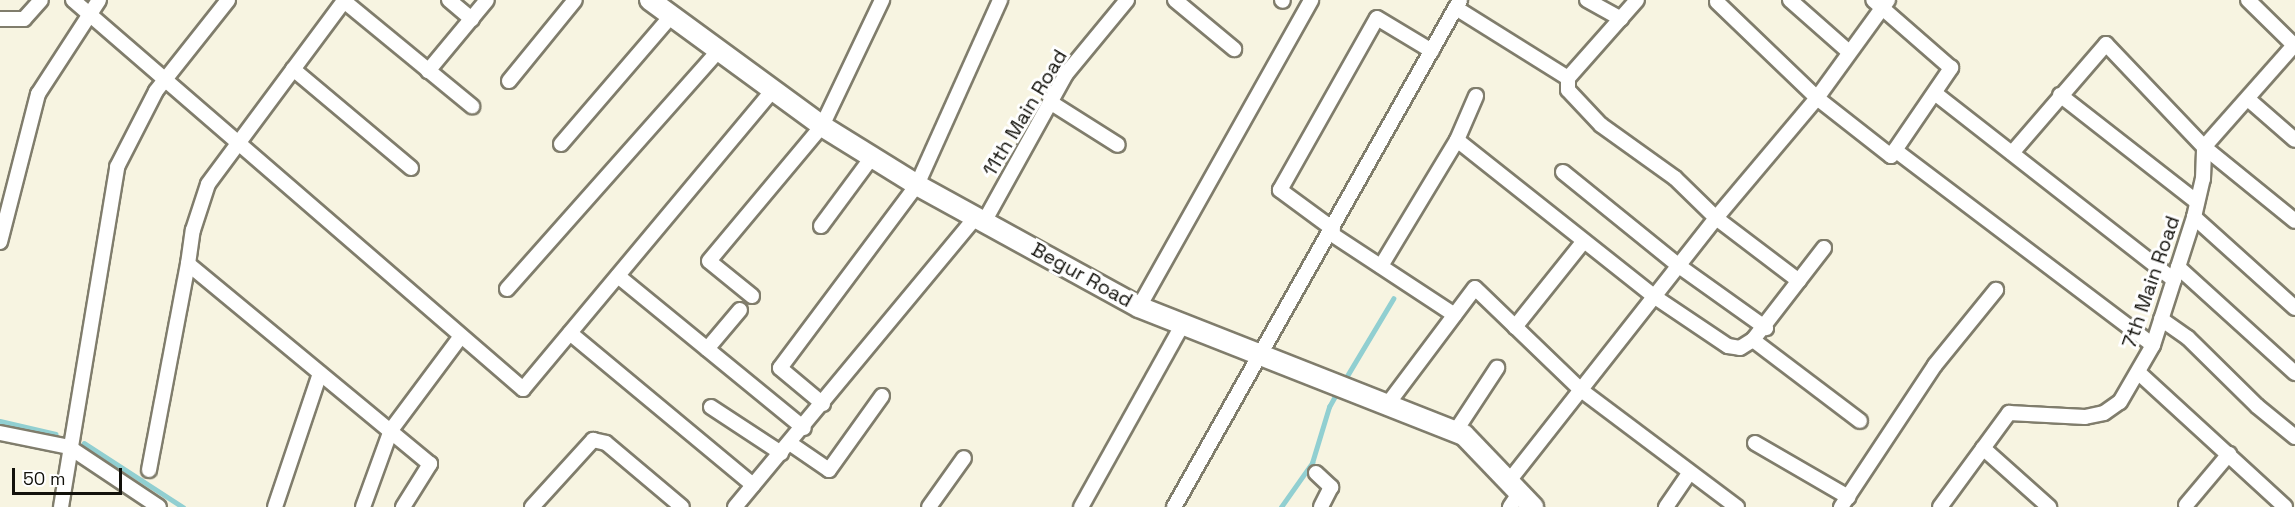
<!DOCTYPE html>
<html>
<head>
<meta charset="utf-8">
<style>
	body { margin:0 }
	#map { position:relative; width:2295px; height:507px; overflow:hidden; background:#f7f4e1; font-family:"Space Grotesk",sans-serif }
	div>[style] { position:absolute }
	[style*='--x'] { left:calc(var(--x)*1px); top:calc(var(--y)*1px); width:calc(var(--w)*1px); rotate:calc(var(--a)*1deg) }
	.stream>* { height:4.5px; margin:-2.25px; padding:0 2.25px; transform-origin:2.25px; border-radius:2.25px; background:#91cfd1 }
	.roads { filter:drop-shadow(2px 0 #807d6c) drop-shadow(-2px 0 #807d6c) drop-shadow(0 2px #807d6c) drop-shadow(0 -2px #807d6c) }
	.minor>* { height:14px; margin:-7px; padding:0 7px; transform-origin:7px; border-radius:7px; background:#fff }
	.secondary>* { height:20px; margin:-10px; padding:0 10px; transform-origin:10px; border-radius:10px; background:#fff }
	span { translate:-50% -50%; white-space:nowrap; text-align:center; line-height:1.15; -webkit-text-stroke:6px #fff; paint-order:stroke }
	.street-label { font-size:20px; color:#12110b }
	.scale { position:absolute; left:12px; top:468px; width:110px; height:27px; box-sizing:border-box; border:3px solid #12110b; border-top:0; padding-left:8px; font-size:18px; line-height:21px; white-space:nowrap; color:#12110b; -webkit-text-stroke:4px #fff; paint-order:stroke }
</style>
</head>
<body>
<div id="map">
	<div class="stream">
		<i style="--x:1344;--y:381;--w:96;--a:-59.1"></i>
		<i style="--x:0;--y:421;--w:57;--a:13.1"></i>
		<i style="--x:84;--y:443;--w:118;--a:32.9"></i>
		<i style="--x:1281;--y:507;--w:54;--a:-54.8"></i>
		<i style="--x:1312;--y:463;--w:59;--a:-73.1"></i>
		<i style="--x:1329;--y:407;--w:18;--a:-61"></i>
	</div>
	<div class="roads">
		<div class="minor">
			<i style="--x:73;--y:0;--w:595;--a:40.84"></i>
			<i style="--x:523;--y:389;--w:390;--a:-50.1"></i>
			<i style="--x:449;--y:0;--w:30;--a:40"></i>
			<i style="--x:1175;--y:0;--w:77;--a:39.7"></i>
			<i style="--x:1282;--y:0;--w:1;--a:45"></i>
			<i style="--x:1587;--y:0;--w:39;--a:29"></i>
			<i style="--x:1790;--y:0;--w:79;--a:41.4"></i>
			<i style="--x:2248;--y:0;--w:66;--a:44.4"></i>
			<i style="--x:1717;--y:2;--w:139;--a:43.8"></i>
			<i style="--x:1817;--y:98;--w:94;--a:38.1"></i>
			<i style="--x:1891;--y:156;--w:107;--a:-55.7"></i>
			<i style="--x:1951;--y:68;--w:103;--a:-138.9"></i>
			<i style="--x:1456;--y:8;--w:132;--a:32"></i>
			<i style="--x:0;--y:19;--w:24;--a:0"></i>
			<i style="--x:24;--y:19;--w:25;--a:-48"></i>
			<i style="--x:293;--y:69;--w:154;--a:40"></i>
			<i style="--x:428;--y:71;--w:92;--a:-50.3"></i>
			<i style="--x:1568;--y:78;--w:12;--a:90"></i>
			<i style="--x:1568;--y:90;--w:48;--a:46.7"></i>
			<i style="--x:1601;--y:125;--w:91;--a:35.6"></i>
			<i style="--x:1675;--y:178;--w:57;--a:44.3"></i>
			<i style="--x:1716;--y:218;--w:104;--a:37.2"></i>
			<i style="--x:1568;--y:78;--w:104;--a:-48.5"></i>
			<i style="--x:509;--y:81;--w:104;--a:-50.8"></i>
			<i style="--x:1936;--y:94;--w:302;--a:38"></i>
			<i style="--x:2060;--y:95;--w:174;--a:38"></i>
			<i style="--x:2248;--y:99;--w:62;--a:41.1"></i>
			<i style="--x:1050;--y:102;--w:80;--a:32.3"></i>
			<i style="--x:1457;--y:140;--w:48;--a:-66.6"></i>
			<i style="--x:561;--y:144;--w:170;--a:-49.3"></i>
			<i style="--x:1895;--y:150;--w:323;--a:37.1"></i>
			<i style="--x:2012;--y:153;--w:144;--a:-49.2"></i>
			<i style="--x:2106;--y:44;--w:142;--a:46.4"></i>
			<i style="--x:2204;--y:147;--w:117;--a:39.1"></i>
			<i style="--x:1563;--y:172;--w:149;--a:39"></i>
			<i style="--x:1679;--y:266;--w:107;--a:35.5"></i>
			<i style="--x:2194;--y:217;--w:136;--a:42"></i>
			<i style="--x:984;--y:222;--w:169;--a:-61"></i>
			<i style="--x:1066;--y:74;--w:96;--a:-50.5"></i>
			<i style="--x:821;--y:226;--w:86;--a:-53.5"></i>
			<i style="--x:1333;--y:229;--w:66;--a:-143.7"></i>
			<i style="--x:1280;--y:190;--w:197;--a:-60.6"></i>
			<i style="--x:1377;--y:18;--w:64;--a:31"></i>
			<i style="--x:1330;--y:233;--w:149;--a:33.3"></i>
			<i style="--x:0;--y:242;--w:153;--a:-75.6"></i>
			<i style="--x:38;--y:94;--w:112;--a:-57"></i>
			<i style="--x:1824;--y:248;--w:116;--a:127.7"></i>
			<i style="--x:1753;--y:340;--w:134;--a:37.1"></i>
			<i style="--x:1381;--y:266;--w:147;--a:-58.9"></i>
			<i style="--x:1457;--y:140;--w:253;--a:38.4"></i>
			<i style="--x:1655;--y:297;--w:88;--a:33.9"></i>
			<i style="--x:1728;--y:346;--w:12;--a:9"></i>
			<i style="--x:1740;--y:348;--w:15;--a:-32"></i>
			<i style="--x:2178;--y:267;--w:158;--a:42.2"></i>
			<i style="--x:618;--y:276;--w:240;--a:39.3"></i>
			<i style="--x:507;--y:289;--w:318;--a:-48.4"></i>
			<i style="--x:752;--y:296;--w:55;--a:-140.9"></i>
			<i style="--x:709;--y:261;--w:176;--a:-50.1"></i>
			<i style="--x:822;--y:126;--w:140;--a:-64.5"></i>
			<i style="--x:1139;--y:307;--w:352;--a:-60.7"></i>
			<i style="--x:2161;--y:319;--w:33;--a:35"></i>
			<i style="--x:2188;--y:338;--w:97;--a:44.6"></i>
			<i style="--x:2257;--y:406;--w:49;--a:39.2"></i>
			<i style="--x:1515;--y:327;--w:110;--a:-51.3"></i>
			<i style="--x:570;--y:333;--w:238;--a:39.7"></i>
			<i style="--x:707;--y:349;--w:51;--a:-49.8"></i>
			<i style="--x:2139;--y:373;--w:198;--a:42.5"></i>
			<i style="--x:823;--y:404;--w:56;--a:-140.1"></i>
			<i style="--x:780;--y:368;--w:229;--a:-53.2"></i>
			<i style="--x:917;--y:185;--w:203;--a:-65.8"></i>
			<i style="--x:1387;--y:405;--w:146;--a:-53.1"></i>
			<i style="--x:1475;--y:288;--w:147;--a:43.9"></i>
			<i style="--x:1581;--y:390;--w:195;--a:36.9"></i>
			<i style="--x:711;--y:407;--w:84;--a:33.3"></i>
			<i style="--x:1455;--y:432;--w:77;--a:-56.7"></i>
			<i style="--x:0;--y:433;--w:70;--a:11.5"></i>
			<i style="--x:69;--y:447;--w:108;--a:33.7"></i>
			<i style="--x:1755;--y:443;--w:108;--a:30.1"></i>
			<i style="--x:791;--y:444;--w:46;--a:34.4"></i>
			<i style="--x:829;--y:470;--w:91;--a:-54.4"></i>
			<i style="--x:1983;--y:448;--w:89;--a:41.8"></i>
			<i style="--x:149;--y:470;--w:210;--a:-79.3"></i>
			<i style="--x:1316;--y:473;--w:21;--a:43"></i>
			<i style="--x:1331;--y:487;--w:22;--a:117"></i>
			<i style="--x:1509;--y:481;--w:335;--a:-51.8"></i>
			<i style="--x:1716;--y:218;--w:157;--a:-49.9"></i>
			<i style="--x:1817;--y:98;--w:121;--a:-54.1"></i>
			<i style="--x:2186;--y:505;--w:67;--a:-49.9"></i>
			<i style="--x:61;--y:507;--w:345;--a:-80.6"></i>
			<i style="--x:117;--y:167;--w:85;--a:-62.8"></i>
			<i style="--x:156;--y:91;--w:116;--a:-51.6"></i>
			<i style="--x:275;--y:507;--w:141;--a:-71.4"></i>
			<i style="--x:363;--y:507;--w:82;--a:-70"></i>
			<i style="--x:391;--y:430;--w:117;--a:-53.3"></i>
			<i style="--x:403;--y:507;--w:51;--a:-57.9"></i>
			<i style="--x:430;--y:464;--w:314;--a:-140.4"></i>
			<i style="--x:188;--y:264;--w:34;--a:-82"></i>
			<i style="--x:193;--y:230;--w:48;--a:-71.9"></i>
			<i style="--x:208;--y:184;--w:228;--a:-53.4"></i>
			<i style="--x:344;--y:1;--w:166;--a:39.4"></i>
			<i style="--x:532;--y:507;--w:91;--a:-47.7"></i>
			<i style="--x:593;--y:440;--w:13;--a:13"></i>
			<i style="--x:606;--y:443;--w:99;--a:40.1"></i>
			<i style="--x:735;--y:507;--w:377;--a:-50.3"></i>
			<i style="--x:929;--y:507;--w:60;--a:-54.5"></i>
			<i style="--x:1081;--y:507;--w:210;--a:-60.9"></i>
			<i style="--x:1174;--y:507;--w:582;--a:-60.57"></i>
			<i style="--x:1510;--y:507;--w:18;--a:-56"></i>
			<i style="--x:1666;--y:507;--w:42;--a:-55.6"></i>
			<i style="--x:1841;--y:507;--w:170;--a:-56.5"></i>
			<i style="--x:1935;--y:365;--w:97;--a:-50.9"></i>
			<i style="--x:1940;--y:507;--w:117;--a:-53.7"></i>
			<i style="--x:2009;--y:413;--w:76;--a:3"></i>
			<i style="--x:2085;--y:417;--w:19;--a:-12"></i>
			<i style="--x:2104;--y:413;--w:19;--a:-35"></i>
			<i style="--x:2120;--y:402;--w:66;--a:-59.9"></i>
			<i style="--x:2153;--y:345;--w:134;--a:-72.2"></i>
			<i style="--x:2194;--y:217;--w:39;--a:-77"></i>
			<i style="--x:2203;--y:179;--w:32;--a:-88"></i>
			<i style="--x:2204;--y:147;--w:137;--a:-48.5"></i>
		</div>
		<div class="secondary">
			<i style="--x:650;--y:0;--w:213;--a:36.2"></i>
			<i style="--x:822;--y:126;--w:112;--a:31.8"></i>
			<i style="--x:917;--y:185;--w:253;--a:28.8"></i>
			<i style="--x:1139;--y:307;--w:349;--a:21.5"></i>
			<i style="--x:1464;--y:435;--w:100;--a:46.2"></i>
		</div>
	</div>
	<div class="street-label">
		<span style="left:1025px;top:113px;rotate:-59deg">11th Main Road</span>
		<span style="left:1082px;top:275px;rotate:29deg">Begur Road</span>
		<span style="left:2151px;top:282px;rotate:-71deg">7th Main Road</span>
	</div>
	<div class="scale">50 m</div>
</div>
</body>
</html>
